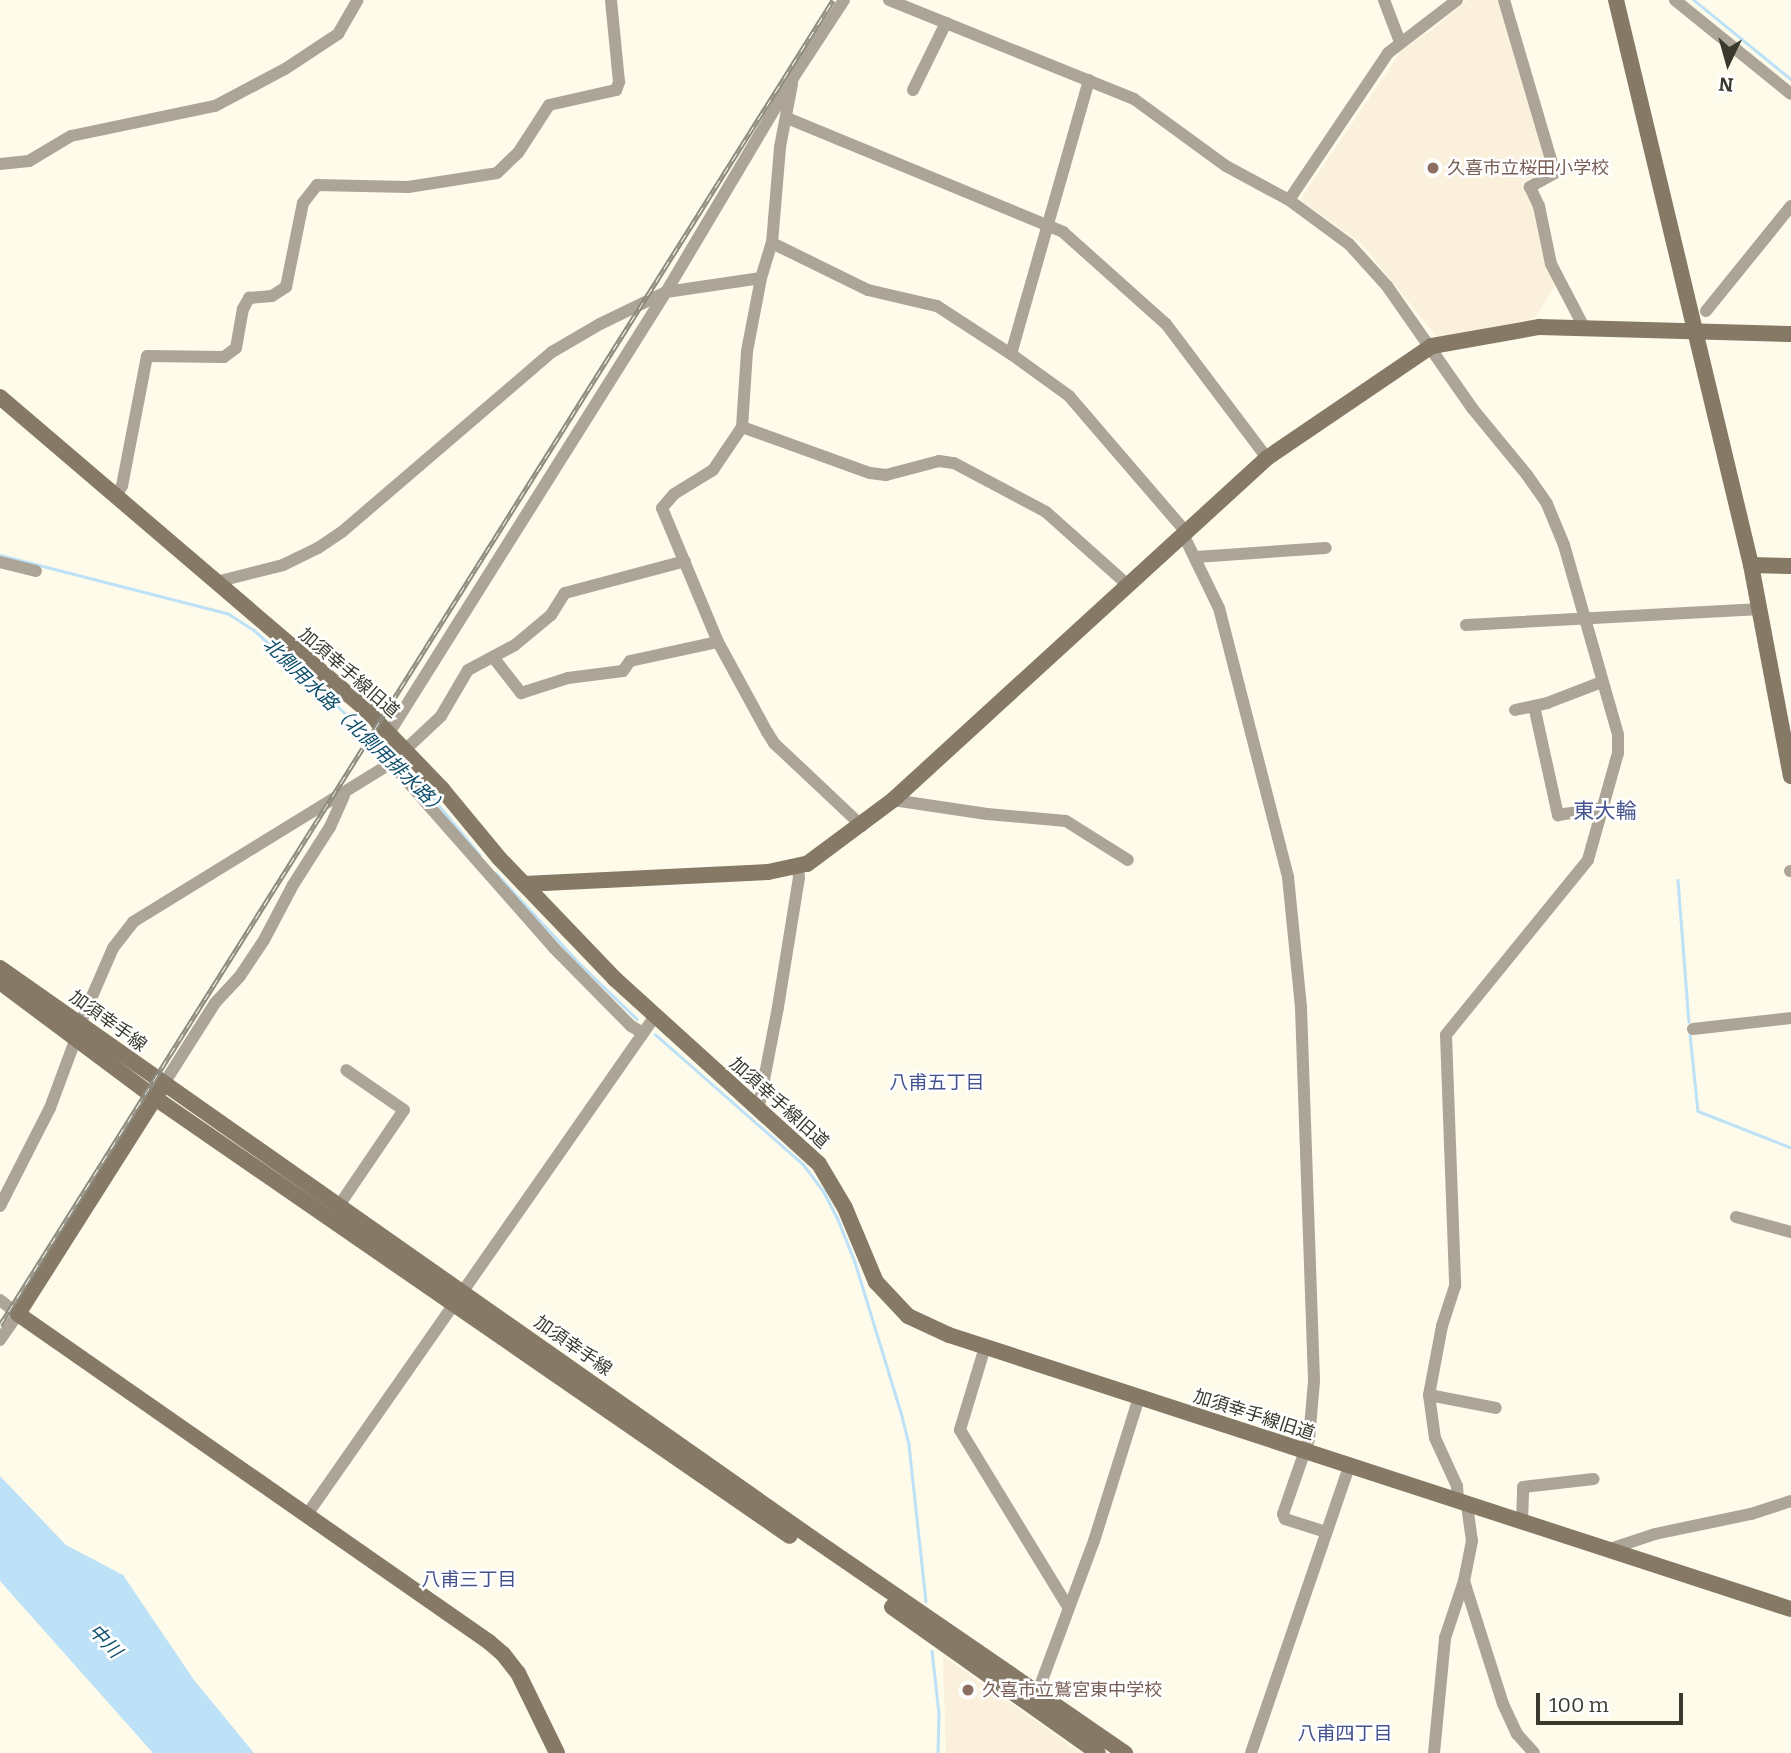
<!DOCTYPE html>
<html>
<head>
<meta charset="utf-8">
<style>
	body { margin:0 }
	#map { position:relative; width:1791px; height:1753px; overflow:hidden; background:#fefbeb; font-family:Bitter,"Noto Sans JP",serif }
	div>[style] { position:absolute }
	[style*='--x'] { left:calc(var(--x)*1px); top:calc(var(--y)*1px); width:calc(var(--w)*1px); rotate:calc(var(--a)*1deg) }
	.education>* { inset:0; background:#faf0db }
	.water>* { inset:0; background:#bde1f6 }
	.stream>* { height:2.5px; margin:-1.25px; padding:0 1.25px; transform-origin:1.25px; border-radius:1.25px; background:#bde1f6 }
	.street>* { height:12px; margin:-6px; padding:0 6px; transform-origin:6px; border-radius:6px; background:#aca496 }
	.secondary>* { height:16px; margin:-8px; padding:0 8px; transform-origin:8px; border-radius:8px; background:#867a66 }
	.rail>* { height:5px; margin-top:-2.5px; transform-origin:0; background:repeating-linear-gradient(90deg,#fff 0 8px,#8e8c7f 0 16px); box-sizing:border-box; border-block:2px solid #8e8c7f }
	.dots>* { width:19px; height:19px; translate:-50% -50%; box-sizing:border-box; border:4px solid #fff; border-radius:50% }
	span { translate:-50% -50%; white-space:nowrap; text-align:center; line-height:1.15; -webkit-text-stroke:5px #fff; paint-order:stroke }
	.education-label { font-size:18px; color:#785e54 }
	.left { translate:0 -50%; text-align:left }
	.street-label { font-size:18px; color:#3a392e }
	.water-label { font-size:19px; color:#0e4e6b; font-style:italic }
	.neighbourhood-label { font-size:19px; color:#45538f }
	.quarter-label { font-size:21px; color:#45538f }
	.north { position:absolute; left:1693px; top:28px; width:70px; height:70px; -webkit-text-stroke:5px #fff; paint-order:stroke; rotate:185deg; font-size:19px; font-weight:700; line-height:28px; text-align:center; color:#3a392e }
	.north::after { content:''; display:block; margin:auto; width:24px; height:32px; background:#3a392e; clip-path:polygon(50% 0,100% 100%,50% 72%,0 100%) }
	.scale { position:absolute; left:1536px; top:1693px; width:147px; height:32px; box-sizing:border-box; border:4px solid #3a392e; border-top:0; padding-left:9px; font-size:21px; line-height:24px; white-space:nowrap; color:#3a392e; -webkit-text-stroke:5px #fff; paint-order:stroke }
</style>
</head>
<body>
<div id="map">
	<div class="education">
		<i style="clip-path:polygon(1467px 0,1498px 0,1547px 165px,1544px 171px,1522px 183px,1534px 204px,1557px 283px,1534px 319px,1437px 337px,1362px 244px,1302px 201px,1302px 197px,1401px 51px,1433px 29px)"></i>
		<i style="clip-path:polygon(943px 1656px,1081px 1753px,946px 1753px)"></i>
	</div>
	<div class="water">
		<i style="clip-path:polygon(0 1476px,66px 1545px,123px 1575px,194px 1680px,254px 1753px,153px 1753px,0 1581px)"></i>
	</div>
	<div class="stream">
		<i style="--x:1694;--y:0;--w:125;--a:39.2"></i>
		<i style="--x:0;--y:555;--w:236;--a:14.4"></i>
		<i style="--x:229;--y:614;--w:30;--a:33"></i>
		<i style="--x:254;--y:630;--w:187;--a:42.4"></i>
		<i style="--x:406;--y:771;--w:37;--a:45"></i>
		<i style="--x:432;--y:797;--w:75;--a:50.4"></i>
		<i style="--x:496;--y:873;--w:121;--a:47.3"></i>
		<i style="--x:578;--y:962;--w:82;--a:44"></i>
		<i style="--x:1678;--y:880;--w:142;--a:85.6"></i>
		<i style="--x:655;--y:1034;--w:197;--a:41.3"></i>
		<i style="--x:803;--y:1164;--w:35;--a:53"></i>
		<i style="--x:824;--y:1192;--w:28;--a:63"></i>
		<i style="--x:837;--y:1217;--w:48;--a:68.2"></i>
		<i style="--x:855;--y:1262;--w:157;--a:73"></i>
		<i style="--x:901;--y:1412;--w:34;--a:76"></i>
		<i style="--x:909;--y:1445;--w:157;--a:83.8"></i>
		<i style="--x:1690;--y:1034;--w:77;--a:84.1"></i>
		<i style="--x:1698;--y:1111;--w:99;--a:21.4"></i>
		<i style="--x:932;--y:1651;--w:62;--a:83.6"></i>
		<i style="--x:939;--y:1713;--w:40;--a:91.4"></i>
	</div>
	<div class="street">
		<i style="--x:889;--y:0;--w:264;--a:22"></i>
		<i style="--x:1134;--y:99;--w:114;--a:36.1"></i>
		<i style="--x:1226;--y:166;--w:72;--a:28.4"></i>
		<i style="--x:1289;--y:200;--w:74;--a:36.3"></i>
		<i style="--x:1349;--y:244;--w:57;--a:47.9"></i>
		<i style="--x:1387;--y:286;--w:149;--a:55.1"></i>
		<i style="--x:1472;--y:408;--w:87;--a:50.6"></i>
		<i style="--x:1527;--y:475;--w:35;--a:55"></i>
		<i style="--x:1547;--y:504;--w:44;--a:67.5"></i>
		<i style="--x:1564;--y:545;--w:198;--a:74.1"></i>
		<i style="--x:1618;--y:735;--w:18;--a:90"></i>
		<i style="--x:1618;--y:753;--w:111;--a:105.7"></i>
		<i style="--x:1588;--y:860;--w:225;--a:129.1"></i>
		<i style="--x:1446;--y:1035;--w:251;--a:87.9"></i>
		<i style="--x:1455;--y:1286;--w:42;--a:108"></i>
		<i style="--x:1442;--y:1326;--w:70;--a:100.7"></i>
		<i style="--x:1429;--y:1395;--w:43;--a:82.1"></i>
		<i style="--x:1435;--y:1438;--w:53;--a:65.4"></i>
		<i style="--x:1457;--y:1486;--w:15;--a:86"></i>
		<i style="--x:1384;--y:0;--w:45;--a:69.1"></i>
		<i style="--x:1504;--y:0;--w:180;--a:73.6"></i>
		<i style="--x:1555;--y:173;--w:29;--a:151"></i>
		<i style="--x:1530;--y:187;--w:21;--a:65"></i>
		<i style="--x:1539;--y:206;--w:59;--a:78.3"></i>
		<i style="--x:1551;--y:264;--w:73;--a:62.4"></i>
		<i style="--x:1675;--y:0;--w:149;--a:39"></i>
		<i style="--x:913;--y:90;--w:75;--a:-63.8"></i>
		<i style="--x:787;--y:118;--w:299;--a:22.4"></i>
		<i style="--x:1063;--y:232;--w:138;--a:41.8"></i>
		<i style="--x:1166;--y:324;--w:168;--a:53"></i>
		<i style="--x:0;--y:164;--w:29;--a:-6"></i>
		<i style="--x:29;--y:161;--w:49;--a:-30.8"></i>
		<i style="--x:71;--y:136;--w:147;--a:-11.8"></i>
		<i style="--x:215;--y:106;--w:79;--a:-27.9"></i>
		<i style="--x:285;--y:69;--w:64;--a:-33.4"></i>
		<i style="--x:338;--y:34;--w:39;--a:-60"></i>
		<i style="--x:1289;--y:200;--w:177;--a:-56"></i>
		<i style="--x:1388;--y:53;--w:87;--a:-37.5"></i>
		<i style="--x:772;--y:243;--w:96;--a:-85.2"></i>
		<i style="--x:780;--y:147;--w:64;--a:-79.2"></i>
		<i style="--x:1706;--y:311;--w:135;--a:-51"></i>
		<i style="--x:1011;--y:354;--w:285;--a:-74.1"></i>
		<i style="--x:742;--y:427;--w:136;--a:19.8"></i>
		<i style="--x:870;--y:473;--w:16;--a:7"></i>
		<i style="--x:886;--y:475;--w:55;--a:-14.8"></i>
		<i style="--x:939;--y:461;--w:15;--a:8"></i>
		<i style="--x:954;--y:463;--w:104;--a:28"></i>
		<i style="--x:1046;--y:512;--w:110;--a:41.7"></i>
		<i style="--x:115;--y:497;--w:13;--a:-58"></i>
		<i style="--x:122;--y:486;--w:132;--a:-79.1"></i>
		<i style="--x:147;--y:356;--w:77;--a:0.7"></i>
		<i style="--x:224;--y:357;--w:15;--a:-37"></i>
		<i style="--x:236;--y:348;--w:40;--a:-80"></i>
		<i style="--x:243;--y:309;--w:13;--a:-61"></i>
		<i style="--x:249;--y:298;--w:23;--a:-5"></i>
		<i style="--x:272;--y:296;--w:17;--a:-33"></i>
		<i style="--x:286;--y:287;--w:86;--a:-78.6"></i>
		<i style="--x:303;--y:203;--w:23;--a:-52"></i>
		<i style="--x:317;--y:185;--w:91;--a:1.3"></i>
		<i style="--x:408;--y:187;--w:90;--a:-8.9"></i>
		<i style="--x:497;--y:173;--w:29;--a:-44"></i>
		<i style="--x:518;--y:153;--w:57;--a:-57.1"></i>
		<i style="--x:549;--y:105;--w:69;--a:-12.6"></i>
		<i style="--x:616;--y:90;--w:9;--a:-69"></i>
		<i style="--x:619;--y:82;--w:82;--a:-95.6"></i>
		<i style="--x:1183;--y:534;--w:82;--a:64.1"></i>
		<i style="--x:1219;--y:608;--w:278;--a:75.6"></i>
		<i style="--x:1288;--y:877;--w:132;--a:84.3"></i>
		<i style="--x:1301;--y:1008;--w:373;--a:88"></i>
		<i style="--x:1314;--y:1381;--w:58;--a:94.9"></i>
		<i style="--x:1309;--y:1439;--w:79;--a:109.1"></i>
		<i style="--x:1283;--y:1514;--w:5;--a:68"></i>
		<i style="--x:1285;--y:1519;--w:43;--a:17.6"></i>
		<i style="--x:1196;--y:557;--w:130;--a:-4"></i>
		<i style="--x:0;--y:562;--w:37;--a:14"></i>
		<i style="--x:216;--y:582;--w:69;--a:-14.2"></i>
		<i style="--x:283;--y:565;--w:39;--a:-26"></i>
		<i style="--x:318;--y:548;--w:30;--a:-34"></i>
		<i style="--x:343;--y:531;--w:275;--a:-40.6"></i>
		<i style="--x:552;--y:352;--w:56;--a:-30.3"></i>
		<i style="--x:600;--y:324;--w:73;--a:-25.9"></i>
		<i style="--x:666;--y:292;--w:96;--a:-8.4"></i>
		<i style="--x:1466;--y:625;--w:295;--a:-3.1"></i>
		<i style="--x:493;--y:657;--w:46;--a:52.1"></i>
		<i style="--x:521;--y:693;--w:49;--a:-17.7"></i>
		<i style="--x:568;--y:678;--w:55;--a:-7.3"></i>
		<i style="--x:623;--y:671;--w:12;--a:-55"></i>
		<i style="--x:630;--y:661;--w:90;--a:-12.2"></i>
		<i style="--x:1534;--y:706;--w:112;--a:77.6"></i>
		<i style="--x:1558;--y:815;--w:46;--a:-8.8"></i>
		<i style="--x:1515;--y:710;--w:33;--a:-12"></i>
		<i style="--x:1547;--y:703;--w:59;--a:-20.9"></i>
		<i style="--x:389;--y:733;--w:521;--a:-57.87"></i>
		<i style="--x:666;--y:292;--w:249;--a:-59.3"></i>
		<i style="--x:793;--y:78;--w:93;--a:-56.8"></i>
		<i style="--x:391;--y:763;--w:247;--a:48.6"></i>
		<i style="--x:554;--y:948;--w:110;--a:45.4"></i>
		<i style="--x:631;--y:1026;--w:14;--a:30"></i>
		<i style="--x:893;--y:800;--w:95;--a:8.5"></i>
		<i style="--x:987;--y:814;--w:79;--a:5.1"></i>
		<i style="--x:1066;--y:821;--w:73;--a:32.2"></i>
		<i style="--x:862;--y:826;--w:121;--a:-136.7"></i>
		<i style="--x:774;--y:743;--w:13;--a:-122"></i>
		<i style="--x:767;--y:732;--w:102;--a:-118.6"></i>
		<i style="--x:718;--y:642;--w:145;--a:-112.7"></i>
		<i style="--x:662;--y:508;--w:18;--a:-49"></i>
		<i style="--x:674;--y:494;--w:46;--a:-31.6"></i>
		<i style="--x:713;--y:470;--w:52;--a:-56"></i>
		<i style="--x:742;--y:427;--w:76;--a:-86.2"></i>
		<i style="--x:747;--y:351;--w:74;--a:-79.1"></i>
		<i style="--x:761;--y:278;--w:37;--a:-73"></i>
		<i style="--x:772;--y:243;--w:107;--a:26.1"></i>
		<i style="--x:868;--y:290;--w:71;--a:13.1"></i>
		<i style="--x:937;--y:306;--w:88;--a:33"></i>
		<i style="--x:1011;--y:354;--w:72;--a:35.9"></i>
		<i style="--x:1069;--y:396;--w:179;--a:49.3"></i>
		<i style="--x:1790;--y:871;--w:1;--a:0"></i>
		<i style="--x:80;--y:1024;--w:83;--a:-66.5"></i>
		<i style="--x:113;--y:948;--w:33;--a:-52"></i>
		<i style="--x:133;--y:922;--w:303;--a:-31.6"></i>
		<i style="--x:391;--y:763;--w:69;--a:-43.2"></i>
		<i style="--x:441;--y:716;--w:53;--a:-59.6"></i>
		<i style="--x:468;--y:670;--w:53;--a:-28"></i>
		<i style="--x:515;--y:645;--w:47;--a:-39.8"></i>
		<i style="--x:551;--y:615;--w:26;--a:-58"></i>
		<i style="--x:565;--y:593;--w:124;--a:-14.9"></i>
		<i style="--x:1693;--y:1029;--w:99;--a:-6.4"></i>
		<i style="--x:163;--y:1085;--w:97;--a:-57.6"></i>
		<i style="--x:215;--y:1003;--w:37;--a:-47"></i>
		<i style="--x:240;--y:976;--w:43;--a:-56.3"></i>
		<i style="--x:264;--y:940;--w:62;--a:-62.2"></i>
		<i style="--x:293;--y:885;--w:69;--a:-57.5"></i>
		<i style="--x:330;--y:827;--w:35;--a:-66"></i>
		<i style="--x:758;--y:1111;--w:106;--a:-79.1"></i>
		<i style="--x:778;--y:1007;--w:131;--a:-80.8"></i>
		<i style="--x:799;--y:878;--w:10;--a:-96"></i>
		<i style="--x:0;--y:1206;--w:110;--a:-63"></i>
		<i style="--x:50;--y:1108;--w:75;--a:-69.6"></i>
		<i style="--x:338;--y:1207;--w:117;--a:-55.8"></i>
		<i style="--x:404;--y:1110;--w:70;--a:-145.4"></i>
		<i style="--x:1736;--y:1217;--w:57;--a:15.3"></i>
		<i style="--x:0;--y:1300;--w:23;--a:38"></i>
		<i style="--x:18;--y:1314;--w:32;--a:125"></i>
		<i style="--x:985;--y:1347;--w:87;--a:106.8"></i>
		<i style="--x:960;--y:1430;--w:207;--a:58.6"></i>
		<i style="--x:1429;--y:1395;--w:68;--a:11"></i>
		<i style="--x:306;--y:1516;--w:610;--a:-55.08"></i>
		<i style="--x:1522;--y:1522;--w:35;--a:-88"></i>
		<i style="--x:1523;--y:1487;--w:71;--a:-6.4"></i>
		<i style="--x:1607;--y:1550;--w:51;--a:-18.4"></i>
		<i style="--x:1655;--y:1534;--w:98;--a:-11.8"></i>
		<i style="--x:1751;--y:1514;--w:42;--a:-18"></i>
		<i style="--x:1464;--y:1581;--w:129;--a:72.4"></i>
		<i style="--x:1503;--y:1704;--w:33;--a:65"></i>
		<i style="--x:1517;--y:1734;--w:25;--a:48"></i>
		<i style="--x:1037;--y:1694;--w:163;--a:-69.6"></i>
		<i style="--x:1094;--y:1541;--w:151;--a:-72.6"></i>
		<i style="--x:1251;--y:1753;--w:303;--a:-71.1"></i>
		<i style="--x:1434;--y:1753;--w:116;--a:-84.5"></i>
		<i style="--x:1445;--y:1638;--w:60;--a:-71.6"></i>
		<i style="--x:1464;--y:1581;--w:41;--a:-78.7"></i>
		<i style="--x:1472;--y:1541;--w:37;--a:-98"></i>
	</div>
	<div class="secondary">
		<i style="--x:1616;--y:0;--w:581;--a:76.56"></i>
		<i style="--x:1751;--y:565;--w:215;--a:79.3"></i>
		<i style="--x:0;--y:397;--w:483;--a:40.5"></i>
		<i style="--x:367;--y:711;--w:108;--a:46.1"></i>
		<i style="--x:442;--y:789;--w:89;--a:50.4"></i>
		<i style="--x:499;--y:858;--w:168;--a:46.2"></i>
		<i style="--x:615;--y:979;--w:275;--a:42.2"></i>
		<i style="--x:819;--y:1164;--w:51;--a:59.4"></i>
		<i style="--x:845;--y:1208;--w:80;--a:67.3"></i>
		<i style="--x:876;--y:1282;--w:47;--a:46.7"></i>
		<i style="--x:908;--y:1316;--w:45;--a:24.9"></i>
		<i style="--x:949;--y:1335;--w:885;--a:18.03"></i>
		<i style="--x:1751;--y:565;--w:40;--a:1.4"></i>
		<i style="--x:524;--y:884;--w:244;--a:-2.8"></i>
		<i style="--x:768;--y:872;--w:40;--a:-12"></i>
		<i style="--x:807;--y:864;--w:107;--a:-36.7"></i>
		<i style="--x:893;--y:800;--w:507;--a:-42.44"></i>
		<i style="--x:1267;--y:458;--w:199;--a:-34.2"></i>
		<i style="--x:1432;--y:346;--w:109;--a:-10.1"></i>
		<i style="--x:1539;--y:327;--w:252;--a:1.6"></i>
		<i style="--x:0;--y:968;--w:992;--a:35.07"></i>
		<i style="--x:812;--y:1538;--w:380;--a:34.5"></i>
		<i style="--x:0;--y:982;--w:194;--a:36.8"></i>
		<i style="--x:155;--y:1098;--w:771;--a:34.6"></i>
		<i style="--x:160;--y:1090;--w:265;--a:122.4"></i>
		<i style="--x:18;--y:1314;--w:574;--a:34.85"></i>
		<i style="--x:489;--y:1642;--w:18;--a:41"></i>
		<i style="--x:503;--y:1654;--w:24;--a:52"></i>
		<i style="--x:518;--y:1673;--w:89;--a:64"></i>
		<i style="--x:892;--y:1607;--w:252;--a:35.3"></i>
	</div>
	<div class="rail">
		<i style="--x:0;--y:1325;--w:1565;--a:-57.84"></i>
	</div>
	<div class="dots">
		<i style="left:1433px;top:168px;background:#8d6e63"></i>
		<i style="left:968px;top:1690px;background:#8d6e63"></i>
	</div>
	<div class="education-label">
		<span class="left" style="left:1447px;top:168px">久喜市立桜田小学校</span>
		<span class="left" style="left:982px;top:1690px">久喜市立鷲宮東中学校</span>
	</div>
	<div class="street-label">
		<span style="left:349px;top:673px;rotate:41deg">加須幸手線旧道</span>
		<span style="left:108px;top:1021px;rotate:36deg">加須幸手線</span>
		<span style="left:779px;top:1103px;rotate:42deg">加須幸手線旧道</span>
		<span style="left:573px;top:1346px;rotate:35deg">加須幸手線</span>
		<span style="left:1254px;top:1415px;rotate:18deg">加須幸手線旧道</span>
	</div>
	<div class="water-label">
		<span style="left:355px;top:727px;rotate:44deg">北側用水路（北側用排水路）</span>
		<span style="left:105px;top:1641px;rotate:46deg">中川</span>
	</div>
	<div class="neighbourhood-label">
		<span style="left:937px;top:1083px">八甫五丁目</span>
		<span style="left:469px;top:1580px">八甫三丁目</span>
		<span style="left:1345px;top:1734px">八甫四丁目</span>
	</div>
	<div class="quarter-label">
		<span style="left:1605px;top:811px">東大輪</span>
	</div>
	<div class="north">N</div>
	<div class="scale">100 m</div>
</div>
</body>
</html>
